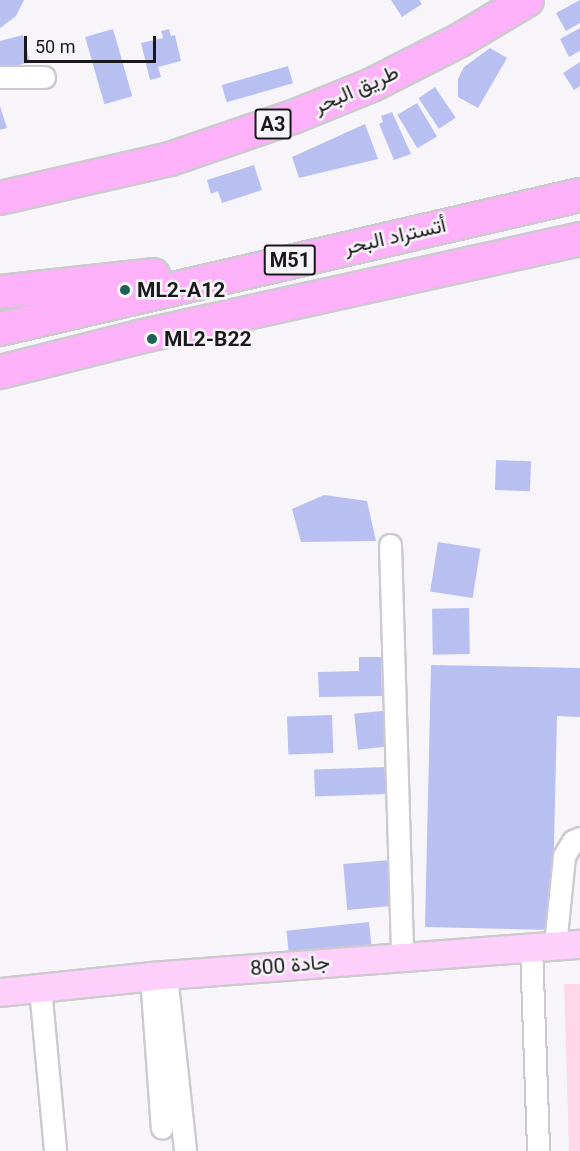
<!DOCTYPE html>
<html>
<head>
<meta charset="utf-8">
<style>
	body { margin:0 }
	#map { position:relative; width:580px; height:1151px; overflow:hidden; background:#f7f5fa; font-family:Roboto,Vazirmatn,sans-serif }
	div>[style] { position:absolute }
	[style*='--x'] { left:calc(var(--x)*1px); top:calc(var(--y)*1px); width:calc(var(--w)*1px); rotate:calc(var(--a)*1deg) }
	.green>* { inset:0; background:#ffd7e6 }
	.building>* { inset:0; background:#b8c0f2; transform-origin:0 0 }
	.roads { filter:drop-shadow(2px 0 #cccacf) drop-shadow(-2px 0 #cccacf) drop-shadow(0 2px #cccacf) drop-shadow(0 -2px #cccacf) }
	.minor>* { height:21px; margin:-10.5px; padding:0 10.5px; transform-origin:10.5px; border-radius:10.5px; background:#fff }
	.major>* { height:27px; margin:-13.5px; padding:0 13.5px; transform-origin:13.5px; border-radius:13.5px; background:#fdd0fb }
	.highway>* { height:32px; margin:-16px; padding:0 16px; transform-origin:16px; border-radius:16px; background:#fcb1f9 }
	.dots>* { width:16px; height:16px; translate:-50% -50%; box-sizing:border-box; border:3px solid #f7f5fa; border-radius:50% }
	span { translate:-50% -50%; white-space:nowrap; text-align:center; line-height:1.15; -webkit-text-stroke:5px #f7f5fa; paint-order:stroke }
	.shield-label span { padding:2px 4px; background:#f7f5fa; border:2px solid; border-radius:4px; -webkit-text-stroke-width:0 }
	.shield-label { font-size:20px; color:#19181a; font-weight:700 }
	.street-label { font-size:21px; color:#19181a }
	.poi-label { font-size:21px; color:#19181a; font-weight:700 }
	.left { translate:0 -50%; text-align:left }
	.scale { position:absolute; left:24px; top:36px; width:132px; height:27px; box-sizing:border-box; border:3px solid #19181a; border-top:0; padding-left:8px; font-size:18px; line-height:21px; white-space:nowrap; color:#19181a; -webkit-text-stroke:4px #f7f5fa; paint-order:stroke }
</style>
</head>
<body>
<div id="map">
	<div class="green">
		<i style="clip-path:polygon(564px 984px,580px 984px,580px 1151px,569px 1151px)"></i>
	</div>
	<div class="building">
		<i style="clip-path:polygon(0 0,24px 0,16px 16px,0 28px)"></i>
		<i style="clip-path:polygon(391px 0,419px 0,422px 4px,402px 17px)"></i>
		<i style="clip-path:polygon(580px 0,580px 23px,566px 31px,556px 13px)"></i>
		<i style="clip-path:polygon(580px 28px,580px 51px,569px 57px,560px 39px)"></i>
		<i style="left:113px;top:29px;width:70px;height:29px;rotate:74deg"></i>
		<i style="clip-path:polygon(169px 29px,171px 36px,175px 35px,181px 61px,158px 67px,161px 77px,150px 80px,141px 43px,163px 38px,161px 31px)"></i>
		<i style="clip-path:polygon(23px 35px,30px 62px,0 70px,0 41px)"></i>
		<i style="clip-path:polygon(490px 48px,507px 58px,478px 108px,458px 97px,458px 79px,464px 67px)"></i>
		<i style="clip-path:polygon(580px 62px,580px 86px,574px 90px,563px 73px)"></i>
		<i style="left:288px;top:66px;width:18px;height:69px;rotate:74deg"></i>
		<i style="left:435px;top:87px;width:37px;height:20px;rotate:56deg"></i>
		<i style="left:417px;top:103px;width:39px;height:23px;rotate:59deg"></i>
		<i style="clip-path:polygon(0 106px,7px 128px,0 130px)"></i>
		<i style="clip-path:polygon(392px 112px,411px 154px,394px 160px,379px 124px,383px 122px,381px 116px)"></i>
		<i style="clip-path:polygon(365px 124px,378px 159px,299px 178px,292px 157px)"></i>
		<i style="clip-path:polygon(254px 165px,262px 190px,222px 203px,218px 191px,211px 194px,207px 180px)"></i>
		<i style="left:496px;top:460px;width:35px;height:30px;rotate:2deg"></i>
		<i style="clip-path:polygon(324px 495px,367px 501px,376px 541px,301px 542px,292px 509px)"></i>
		<i style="left:438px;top:542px;width:43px;height:50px;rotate:9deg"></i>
		<i style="left:469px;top:608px;width:46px;height:37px;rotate:89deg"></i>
		<i style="clip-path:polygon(359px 657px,381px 657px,382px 696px,319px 697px,318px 672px,359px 671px)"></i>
		<i style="clip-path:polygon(431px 665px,580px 668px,580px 717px,557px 716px,552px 930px,425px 927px)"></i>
		<i style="left:391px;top:710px;width:36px;height:37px;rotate:84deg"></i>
		<i style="left:332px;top:715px;width:38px;height:45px;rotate:88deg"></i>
		<i style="left:387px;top:767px;width:27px;height:73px;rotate:88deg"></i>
		<i style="left:390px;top:860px;width:46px;height:47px;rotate:85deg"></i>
		<i style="left:369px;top:922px;width:30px;height:83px;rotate:84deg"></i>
	</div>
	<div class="roads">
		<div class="minor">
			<i style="--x:0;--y:77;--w:44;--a:0"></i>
			<i style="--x:390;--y:545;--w:411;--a:88.3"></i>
			<i style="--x:555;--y:945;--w:89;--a:-84.2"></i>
			<i style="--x:564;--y:856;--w:17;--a:-59"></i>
			<i style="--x:573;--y:841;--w:8;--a:-23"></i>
			<i style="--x:531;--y:947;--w:204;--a:88"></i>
			<i style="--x:166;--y:975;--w:177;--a:83.8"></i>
			<i style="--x:151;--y:976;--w:152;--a:85.9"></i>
			<i style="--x:40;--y:988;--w:164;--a:84.7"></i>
		</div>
		<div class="major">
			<i style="--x:0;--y:992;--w:152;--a:-6"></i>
			<i style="--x:151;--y:976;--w:430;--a:-4.3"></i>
		</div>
		<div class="highway">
			<i style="--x:0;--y:198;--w:174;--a:-12.9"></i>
			<i style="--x:170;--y:159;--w:130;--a:-18.9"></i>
			<i style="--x:293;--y:117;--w:85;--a:-22.1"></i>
			<i style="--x:372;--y:85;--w:99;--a:-27.1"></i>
			<i style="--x:460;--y:40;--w:78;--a:-30.8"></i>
			<i style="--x:0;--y:292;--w:154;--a:-6.3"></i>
			<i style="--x:0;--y:329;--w:595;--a:-13.01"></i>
			<i style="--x:0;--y:372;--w:143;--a:-14.1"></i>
			<i style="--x:139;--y:337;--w:452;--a:-12.5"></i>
		</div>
	</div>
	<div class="dots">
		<i style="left:125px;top:290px;background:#1d6355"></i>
		<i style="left:152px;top:339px;background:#1d6355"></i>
	</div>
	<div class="shield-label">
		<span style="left:273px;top:124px">A3</span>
		<span style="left:290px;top:260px">M51</span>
	</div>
	<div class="street-label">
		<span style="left:356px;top:89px;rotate:-24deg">طريق البحر</span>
		<span style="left:395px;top:236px;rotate:-13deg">أتستراد البحر</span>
		<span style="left:290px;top:965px;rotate:-5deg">جادة 800</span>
	</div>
	<div class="poi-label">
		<span class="left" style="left:137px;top:290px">ML2-A12</span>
		<span class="left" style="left:164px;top:339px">ML2-B22</span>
	</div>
	<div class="scale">50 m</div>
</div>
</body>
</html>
